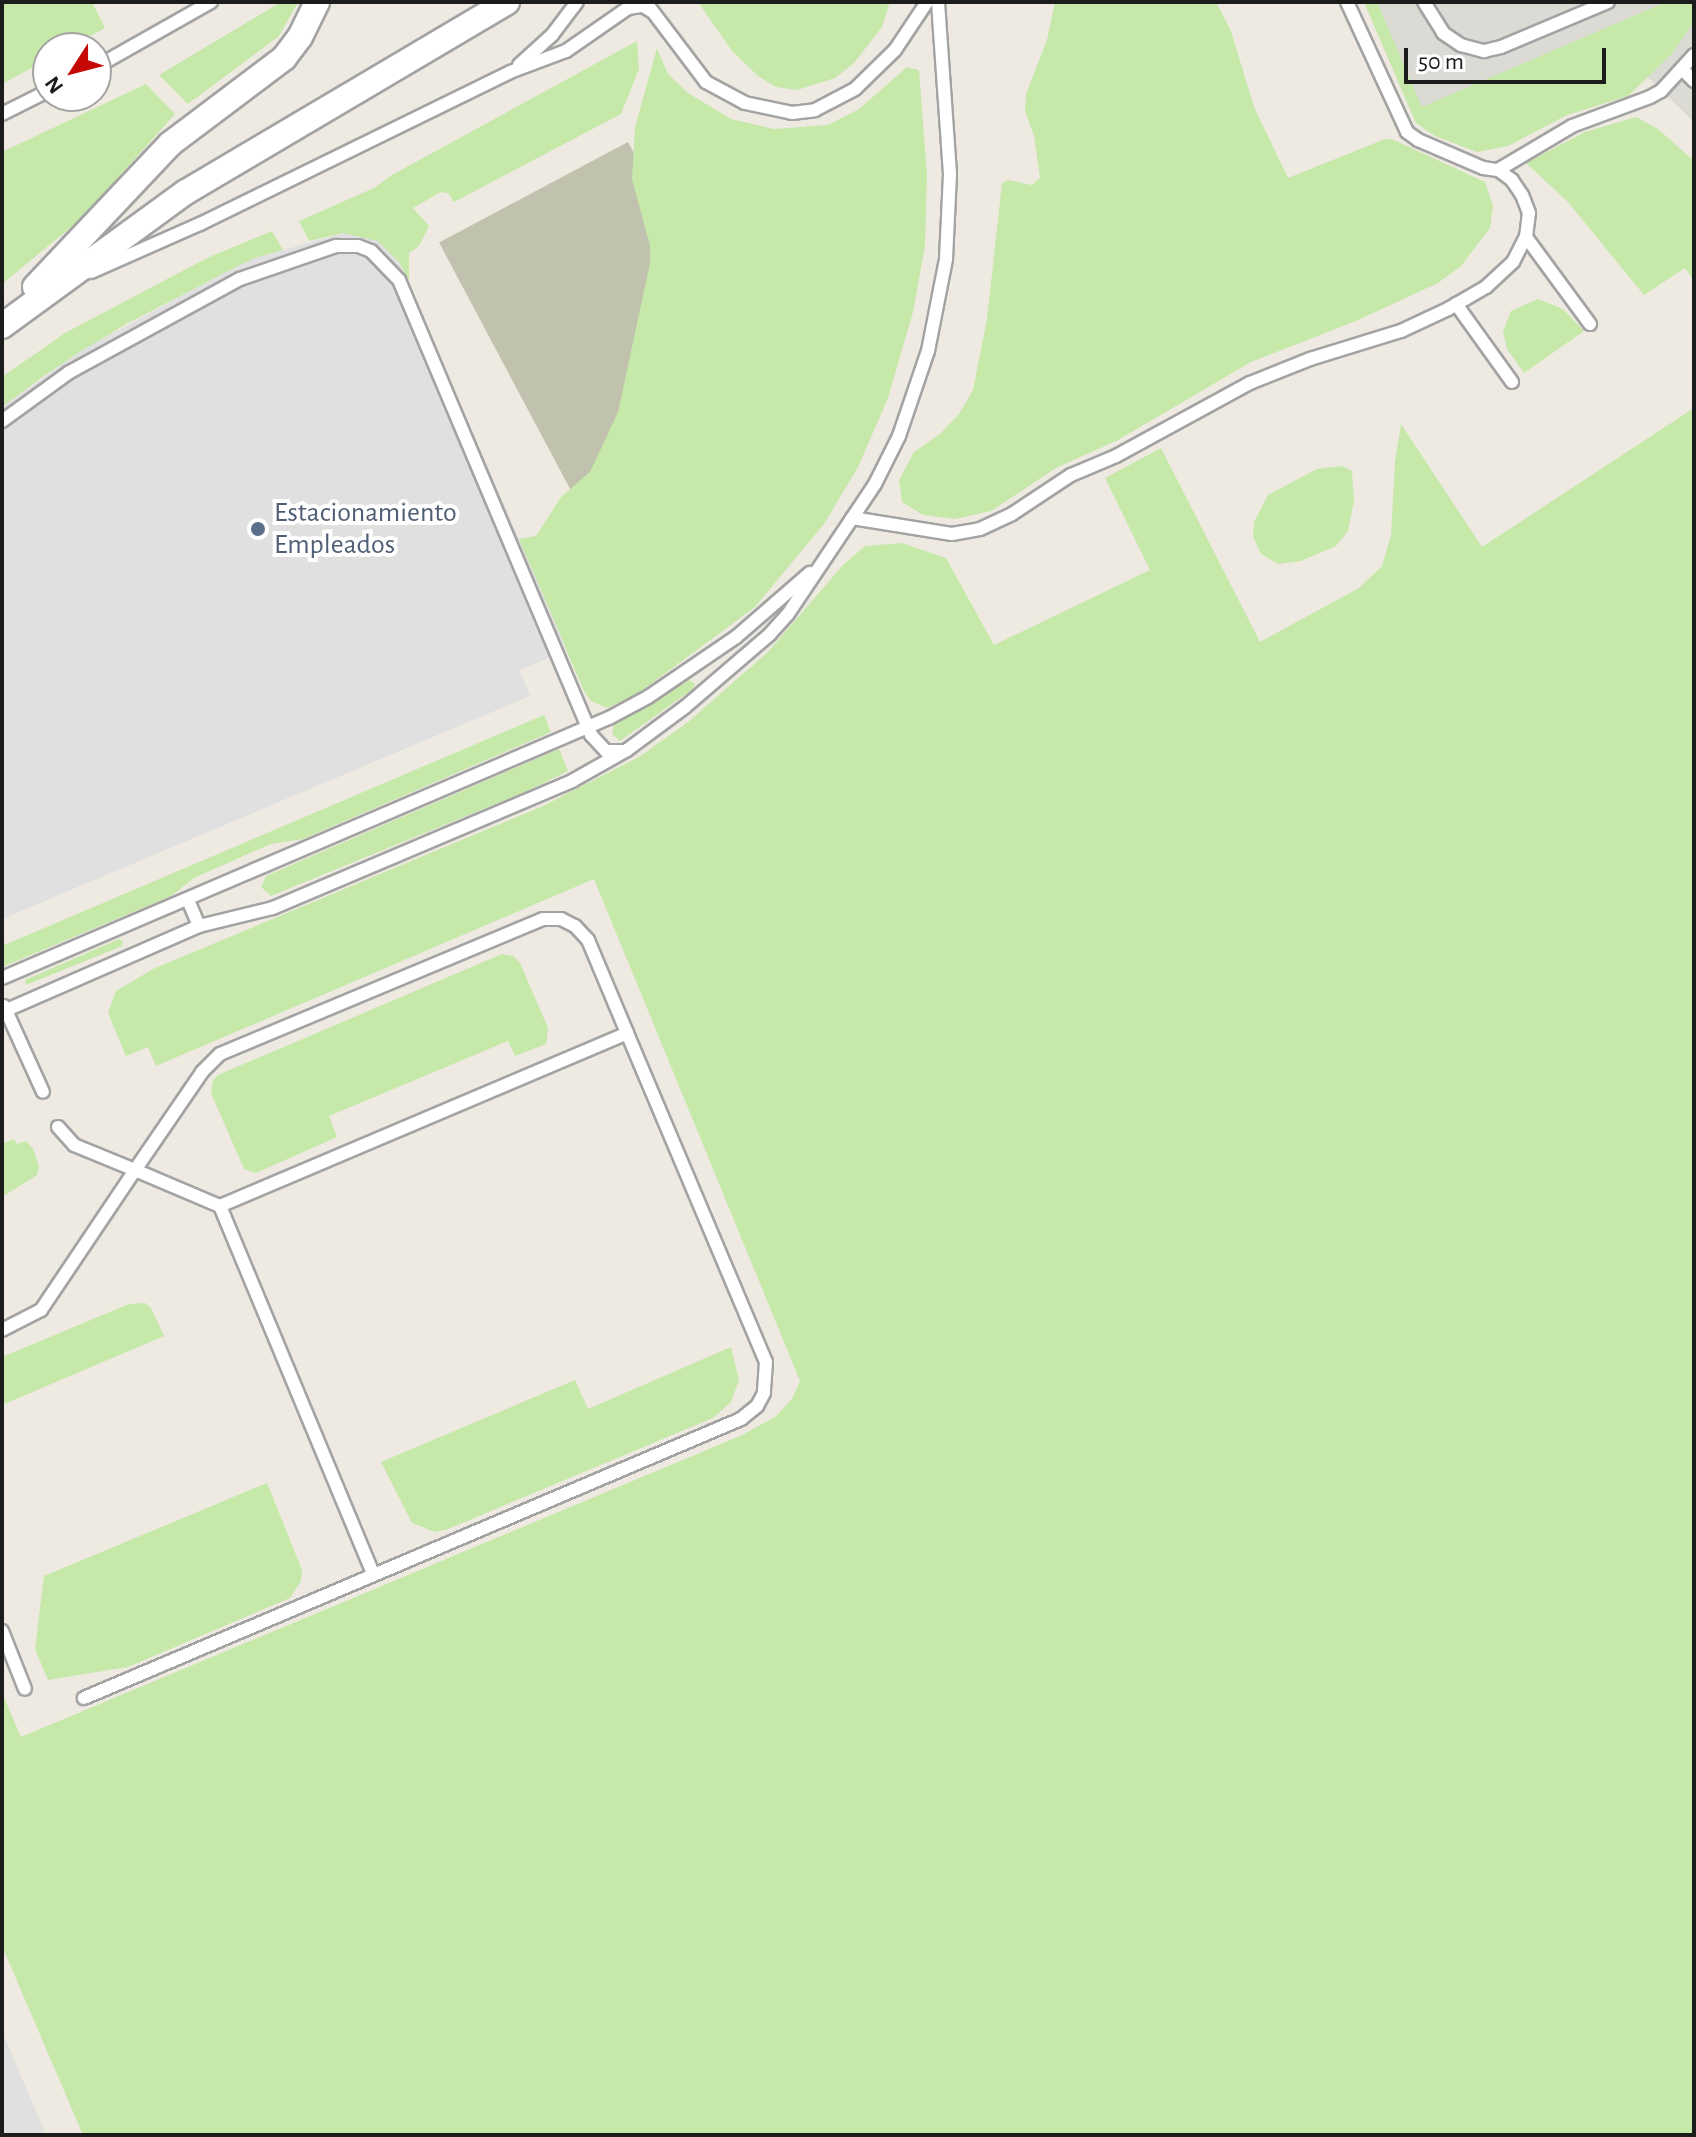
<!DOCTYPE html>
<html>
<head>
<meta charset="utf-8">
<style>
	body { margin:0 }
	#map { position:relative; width:1696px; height:2137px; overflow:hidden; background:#eeeae2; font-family:"Alegreya Sans",sans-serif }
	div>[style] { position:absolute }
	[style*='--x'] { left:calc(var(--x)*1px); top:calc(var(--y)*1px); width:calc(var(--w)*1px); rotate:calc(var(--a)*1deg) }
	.airport>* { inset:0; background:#dcdad4 }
	.construction>* { inset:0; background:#c1c2ae; transform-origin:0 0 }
	.grass>* { inset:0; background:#c6e8a8 }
	.parking>* { inset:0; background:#e0e0e0 }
	.roads { filter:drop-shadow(2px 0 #a3a3a3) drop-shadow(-2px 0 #a3a3a3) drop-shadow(0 2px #a3a3a3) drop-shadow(0 -2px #a3a3a3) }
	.lane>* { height:12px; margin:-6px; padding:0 6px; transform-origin:6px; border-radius:6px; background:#fff }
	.street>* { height:24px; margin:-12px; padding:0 12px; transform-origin:12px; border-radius:12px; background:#fff }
	.dots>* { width:22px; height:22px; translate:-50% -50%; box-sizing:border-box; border:4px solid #fff; border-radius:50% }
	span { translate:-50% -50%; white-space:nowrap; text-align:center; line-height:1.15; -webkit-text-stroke:8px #fff; paint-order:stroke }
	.service-label { font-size:28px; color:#4e5e75 }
	.left { translate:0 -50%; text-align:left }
	.frame { position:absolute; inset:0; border:4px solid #1c1c1c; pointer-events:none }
	.north { position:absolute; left:32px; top:32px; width:80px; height:80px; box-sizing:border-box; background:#fff; border:2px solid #a4a4a4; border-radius:50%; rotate:234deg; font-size:22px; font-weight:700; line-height:32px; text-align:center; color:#1c1c1c }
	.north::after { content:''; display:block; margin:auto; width:28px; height:36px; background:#c50803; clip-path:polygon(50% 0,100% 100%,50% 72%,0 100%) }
	.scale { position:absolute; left:1404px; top:48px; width:202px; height:36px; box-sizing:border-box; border:4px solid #1c1c1c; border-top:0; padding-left:10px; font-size:24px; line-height:28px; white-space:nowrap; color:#1c1c1c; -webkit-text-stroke:6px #fff; paint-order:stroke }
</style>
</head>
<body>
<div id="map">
	<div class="airport">
		<i style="clip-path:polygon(1364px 2px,1694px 2px,1694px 122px,1649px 78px,1416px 123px)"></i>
	</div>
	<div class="construction">
		<i style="left:628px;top:142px;width:309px;height:214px;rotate:62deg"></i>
	</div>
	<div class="grass">
		<i style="clip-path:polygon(2px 2px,92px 2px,105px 28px,68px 48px,48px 48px,48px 59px,2px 84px)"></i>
		<i style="clip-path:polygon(281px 2px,298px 2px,279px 36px,188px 104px,159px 75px)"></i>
		<i style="clip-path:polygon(698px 2px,890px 2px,882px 27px,854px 63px,835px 78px,797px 90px,776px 87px,758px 76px,732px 51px)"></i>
		<i style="clip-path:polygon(1055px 2px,1216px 2px,1231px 31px,1254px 107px,1288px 178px,1385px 139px,1394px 140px,1485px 182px,1493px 206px,1490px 228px,1461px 266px,1438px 283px,1356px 321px,1251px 362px,1118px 440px,1056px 468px,991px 511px,955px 519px,923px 515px,902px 502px,899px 480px,914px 452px,940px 434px,959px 414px,973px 390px,987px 319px,1002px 183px,1008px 180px,1032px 185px,1040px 178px,1034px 136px,1025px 111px,1026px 94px,1047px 40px)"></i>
		<i style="clip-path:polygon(1364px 2px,1377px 2px,1422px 107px,1666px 2px,1694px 2px,1694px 22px,1671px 55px,1628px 96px,1567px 115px,1508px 146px,1477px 152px,1435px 136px,1416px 123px)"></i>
		<i style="clip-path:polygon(637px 41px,639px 69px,621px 114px,454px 202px,448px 193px,441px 192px,413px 208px,429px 226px,419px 246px,409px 253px,409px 281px,399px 262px,343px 233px,309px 241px,299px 221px,374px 188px,392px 175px)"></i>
		<i style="clip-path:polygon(657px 48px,668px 74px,688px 93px,731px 119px,774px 129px,828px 125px,859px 109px,907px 67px,919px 70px,927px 174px,925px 246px,913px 312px,888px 398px,858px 467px,824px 524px,755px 607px,637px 694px,607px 708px,591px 701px,584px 691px,518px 539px,536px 536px,561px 497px,590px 472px,618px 412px,650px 263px,650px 246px,632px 179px,635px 127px)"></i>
		<i style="clip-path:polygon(146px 84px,175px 114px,81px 219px,2px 284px,2px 152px)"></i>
		<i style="clip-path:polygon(1636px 117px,1658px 129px,1694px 161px,1694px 281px,1685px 268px,1644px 295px,1567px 201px,1526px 163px,1585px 132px)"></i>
		<i style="clip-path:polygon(272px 231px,283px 250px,253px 259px,126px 324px,45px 375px,2px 407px,2px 377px,65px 333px,207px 258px)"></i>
		<i style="clip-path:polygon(1538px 299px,1563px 309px,1584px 331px,1524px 373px,1507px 349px,1503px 331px,1511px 311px)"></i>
		<i style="clip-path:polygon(1694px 408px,1694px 2135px,83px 2135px,2px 1946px,2px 1693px,21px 1737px,740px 1436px,775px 1417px,792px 1399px,800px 1381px,594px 879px,156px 1066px,148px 1047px,126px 1056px,108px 1013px,116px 991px,153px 969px,543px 806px,639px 757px,688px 722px,767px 653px,843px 565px,865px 546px,902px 543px,946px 558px,994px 645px,1150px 570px,1105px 478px,1161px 448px,1260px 642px,1359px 588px,1382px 566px,1391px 535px,1395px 462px,1401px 424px,1482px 547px)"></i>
		<i style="clip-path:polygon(1342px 466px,1352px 471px,1354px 501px,1348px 531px,1336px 546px,1301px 561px,1278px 564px,1261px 554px,1253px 536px,1254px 522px,1268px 495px,1317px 469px)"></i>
		<i style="clip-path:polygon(689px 680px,695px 684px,693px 689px,620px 741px,612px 734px,614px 725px)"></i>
		<i style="clip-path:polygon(544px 715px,551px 732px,303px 839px,271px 844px,194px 878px,171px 896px,2px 967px,2px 946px)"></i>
		<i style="clip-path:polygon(559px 749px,568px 771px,527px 791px,271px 896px,261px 887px,266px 876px)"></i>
		<i style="clip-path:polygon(119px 939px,123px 941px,122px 946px,26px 985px,25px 980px)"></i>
		<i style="clip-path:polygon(502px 954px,513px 956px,520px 963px,548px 1028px,546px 1044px,515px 1056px,508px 1041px,329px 1116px,337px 1137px,256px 1173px,244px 1169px,211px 1093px,213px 1080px,218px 1075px)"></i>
		<i style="clip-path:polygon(14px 1139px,17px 1144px,26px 1141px,33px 1149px,39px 1166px,37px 1175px,2px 1197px,2px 1144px)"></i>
		<i style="clip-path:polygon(145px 1303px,151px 1308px,164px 1336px,2px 1405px,2px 1357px,129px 1304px)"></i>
		<i style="clip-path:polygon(731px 1347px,739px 1380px,731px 1402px,713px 1418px,448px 1529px,435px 1532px,412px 1523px,381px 1462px,575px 1380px,588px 1409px)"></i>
		<i style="clip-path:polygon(267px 1483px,302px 1570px,301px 1581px,290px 1598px,128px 1667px,48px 1680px,35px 1649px,44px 1576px)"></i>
	</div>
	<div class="parking">
		<i style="clip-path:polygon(343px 233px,378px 241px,399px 262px,567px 650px,520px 670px,530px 696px,2px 919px,2px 407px,82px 350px,222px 274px,255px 258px)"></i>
		<i style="clip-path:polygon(2px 2031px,46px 2135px,2px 2135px)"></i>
	</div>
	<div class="roads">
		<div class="lane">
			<i style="--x:1347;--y:2;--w:143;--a:65.2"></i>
			<i style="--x:1407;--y:132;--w:14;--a:36"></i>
			<i style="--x:1418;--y:140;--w:71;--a:23.3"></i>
			<i style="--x:1483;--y:168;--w:15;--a:8"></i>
			<i style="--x:1498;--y:170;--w:86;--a:-30.7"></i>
			<i style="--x:1572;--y:126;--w:83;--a:-20.4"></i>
			<i style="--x:1650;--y:97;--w:13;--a:-29"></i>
			<i style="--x:1661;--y:91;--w:49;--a:-47.5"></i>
			<i style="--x:1424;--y:2;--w:36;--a:58"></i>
			<i style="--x:1443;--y:33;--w:22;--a:34"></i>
			<i style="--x:1461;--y:45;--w:24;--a:15"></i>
			<i style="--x:1484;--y:51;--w:17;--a:-13"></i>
			<i style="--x:1501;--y:47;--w:116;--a:-22.8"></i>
			<i style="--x:647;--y:4;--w:98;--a:52.9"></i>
			<i style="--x:706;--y:82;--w:44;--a:28.3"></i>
			<i style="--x:745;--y:103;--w:48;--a:12"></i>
			<i style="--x:792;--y:113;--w:23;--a:-7"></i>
			<i style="--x:815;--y:110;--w:45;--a:-27.7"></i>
			<i style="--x:855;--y:89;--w:56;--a:-44.3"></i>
			<i style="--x:895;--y:50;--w:58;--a:-56.3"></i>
			<i style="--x:519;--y:65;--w:45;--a:-42.3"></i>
			<i style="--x:552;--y:35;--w:41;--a:-52.9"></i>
			<i style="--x:96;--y:67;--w:132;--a:-29.5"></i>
			<i style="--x:1682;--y:69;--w:17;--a:45"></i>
			<i style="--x:2;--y:114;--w:51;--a:-26.6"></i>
			<i style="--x:1526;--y:237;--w:108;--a:53.7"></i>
			<i style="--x:91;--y:272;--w:119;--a:-23.8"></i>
			<i style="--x:200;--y:224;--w:345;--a:-26.1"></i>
			<i style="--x:510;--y:72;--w:60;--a:-20.6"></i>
			<i style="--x:566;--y:51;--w:75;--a:-34.7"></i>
			<i style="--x:628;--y:8;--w:15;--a:-8"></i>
			<i style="--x:643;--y:6;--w:9;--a:32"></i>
			<i style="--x:1456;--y:304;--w:96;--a:54.3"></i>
			<i style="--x:2;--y:421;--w:82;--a:-36"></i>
			<i style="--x:68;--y:373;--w:196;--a:-28.7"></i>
			<i style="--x:240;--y:279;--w:102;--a:-19"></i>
			<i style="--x:336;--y:246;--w:22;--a:0"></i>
			<i style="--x:358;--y:246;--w:14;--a:21"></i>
			<i style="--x:371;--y:251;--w:40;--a:46"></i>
			<i style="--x:399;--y:280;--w:494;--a:67.1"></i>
			<i style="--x:591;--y:735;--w:22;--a:47"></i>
			<i style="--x:606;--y:751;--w:18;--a:0"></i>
			<i style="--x:852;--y:518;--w:101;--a:9.1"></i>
			<i style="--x:952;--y:534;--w:28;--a:-10"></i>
			<i style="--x:980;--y:529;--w:35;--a:-25"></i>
			<i style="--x:1012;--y:514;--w:71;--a:-33.5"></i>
			<i style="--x:1071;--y:475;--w:49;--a:-22.9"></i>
			<i style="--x:1116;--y:456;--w:153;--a:-28.6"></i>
			<i style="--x:1250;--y:383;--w:65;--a:-21.8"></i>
			<i style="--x:1310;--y:359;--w:95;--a:-17.1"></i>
			<i style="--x:1401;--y:331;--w:52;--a:-25.1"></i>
			<i style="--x:1448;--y:309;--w:44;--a:-30.1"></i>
			<i style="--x:1486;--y:287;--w:37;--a:-43"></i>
			<i style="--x:1513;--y:262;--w:28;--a:-63"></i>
			<i style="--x:1526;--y:237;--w:24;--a:-83"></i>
			<i style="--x:1529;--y:213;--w:19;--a:-111"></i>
			<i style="--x:1522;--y:195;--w:18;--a:-124"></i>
			<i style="--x:1512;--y:180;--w:17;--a:-144"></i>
			<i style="--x:188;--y:900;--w:28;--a:67"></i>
			<i style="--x:2;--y:978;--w:660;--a:-23.19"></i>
			<i style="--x:609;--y:718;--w:44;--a:-28.3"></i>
			<i style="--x:648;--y:697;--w:107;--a:-34.3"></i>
			<i style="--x:736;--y:637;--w:98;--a:-40.9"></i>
			<i style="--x:4;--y:1006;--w:94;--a:65.6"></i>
			<i style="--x:2;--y:1012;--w:215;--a:-23.6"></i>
			<i style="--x:199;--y:926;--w:76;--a:-13.7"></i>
			<i style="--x:273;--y:908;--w:325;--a:-23"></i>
			<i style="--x:572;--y:781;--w:63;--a:-29.4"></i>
			<i style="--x:627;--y:750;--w:72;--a:-36.6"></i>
			<i style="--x:685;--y:707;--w:111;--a:-40.6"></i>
			<i style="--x:769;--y:635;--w:28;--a:-48"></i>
			<i style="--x:788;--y:614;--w:156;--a:-56.2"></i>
			<i style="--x:875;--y:484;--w:54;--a:-63.4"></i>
			<i style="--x:899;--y:436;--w:90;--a:-71.2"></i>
			<i style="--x:928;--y:351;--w:94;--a:-78.9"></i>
			<i style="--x:946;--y:259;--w:85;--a:-87.3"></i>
			<i style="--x:950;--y:174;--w:172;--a:-94"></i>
			<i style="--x:58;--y:1127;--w:24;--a:48"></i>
			<i style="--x:74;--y:1145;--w:66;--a:22.3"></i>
			<i style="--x:135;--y:1170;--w:119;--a:-55.6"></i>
			<i style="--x:202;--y:1072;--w:25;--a:-45"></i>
			<i style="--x:220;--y:1054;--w:350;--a:-22.7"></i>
			<i style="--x:543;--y:919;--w:18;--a:0"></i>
			<i style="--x:561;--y:919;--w:16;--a:27"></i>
			<i style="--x:575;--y:926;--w:19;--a:47"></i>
			<i style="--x:588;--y:940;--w:101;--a:67.2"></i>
			<i style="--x:220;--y:1206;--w:399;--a:67.4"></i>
			<i style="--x:2;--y:1330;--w:44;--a:-27.1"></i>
			<i style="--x:41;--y:1310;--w:169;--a:-56.1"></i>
			<i style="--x:135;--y:1170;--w:92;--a:23"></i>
			<i style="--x:220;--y:1206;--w:442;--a:-23"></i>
			<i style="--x:627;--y:1033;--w:357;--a:67.1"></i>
			<i style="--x:766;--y:1362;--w:31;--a:94"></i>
			<i style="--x:764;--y:1393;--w:15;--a:118"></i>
			<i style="--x:757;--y:1406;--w:21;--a:141"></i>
			<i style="--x:741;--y:1419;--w:714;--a:156.99"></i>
			<i style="--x:2;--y:1631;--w:62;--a:68.4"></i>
		</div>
		<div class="street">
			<i style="--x:35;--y:287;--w:197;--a:-46.6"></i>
			<i style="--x:170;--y:144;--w:143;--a:-37"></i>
			<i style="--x:284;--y:58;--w:26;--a:-53"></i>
			<i style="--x:300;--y:37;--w:39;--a:-64"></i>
			<i style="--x:2;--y:326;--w:228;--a:-36.1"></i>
			<i style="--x:186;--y:192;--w:373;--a:-30.6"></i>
		</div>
	</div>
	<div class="dots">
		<i style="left:258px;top:529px;background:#5c6f8a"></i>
	</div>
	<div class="service-label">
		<span class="left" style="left:274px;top:529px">Estacionamiento<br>Empleados</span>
	</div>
	<div class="frame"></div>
	<div class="north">N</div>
	<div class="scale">50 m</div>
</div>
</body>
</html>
